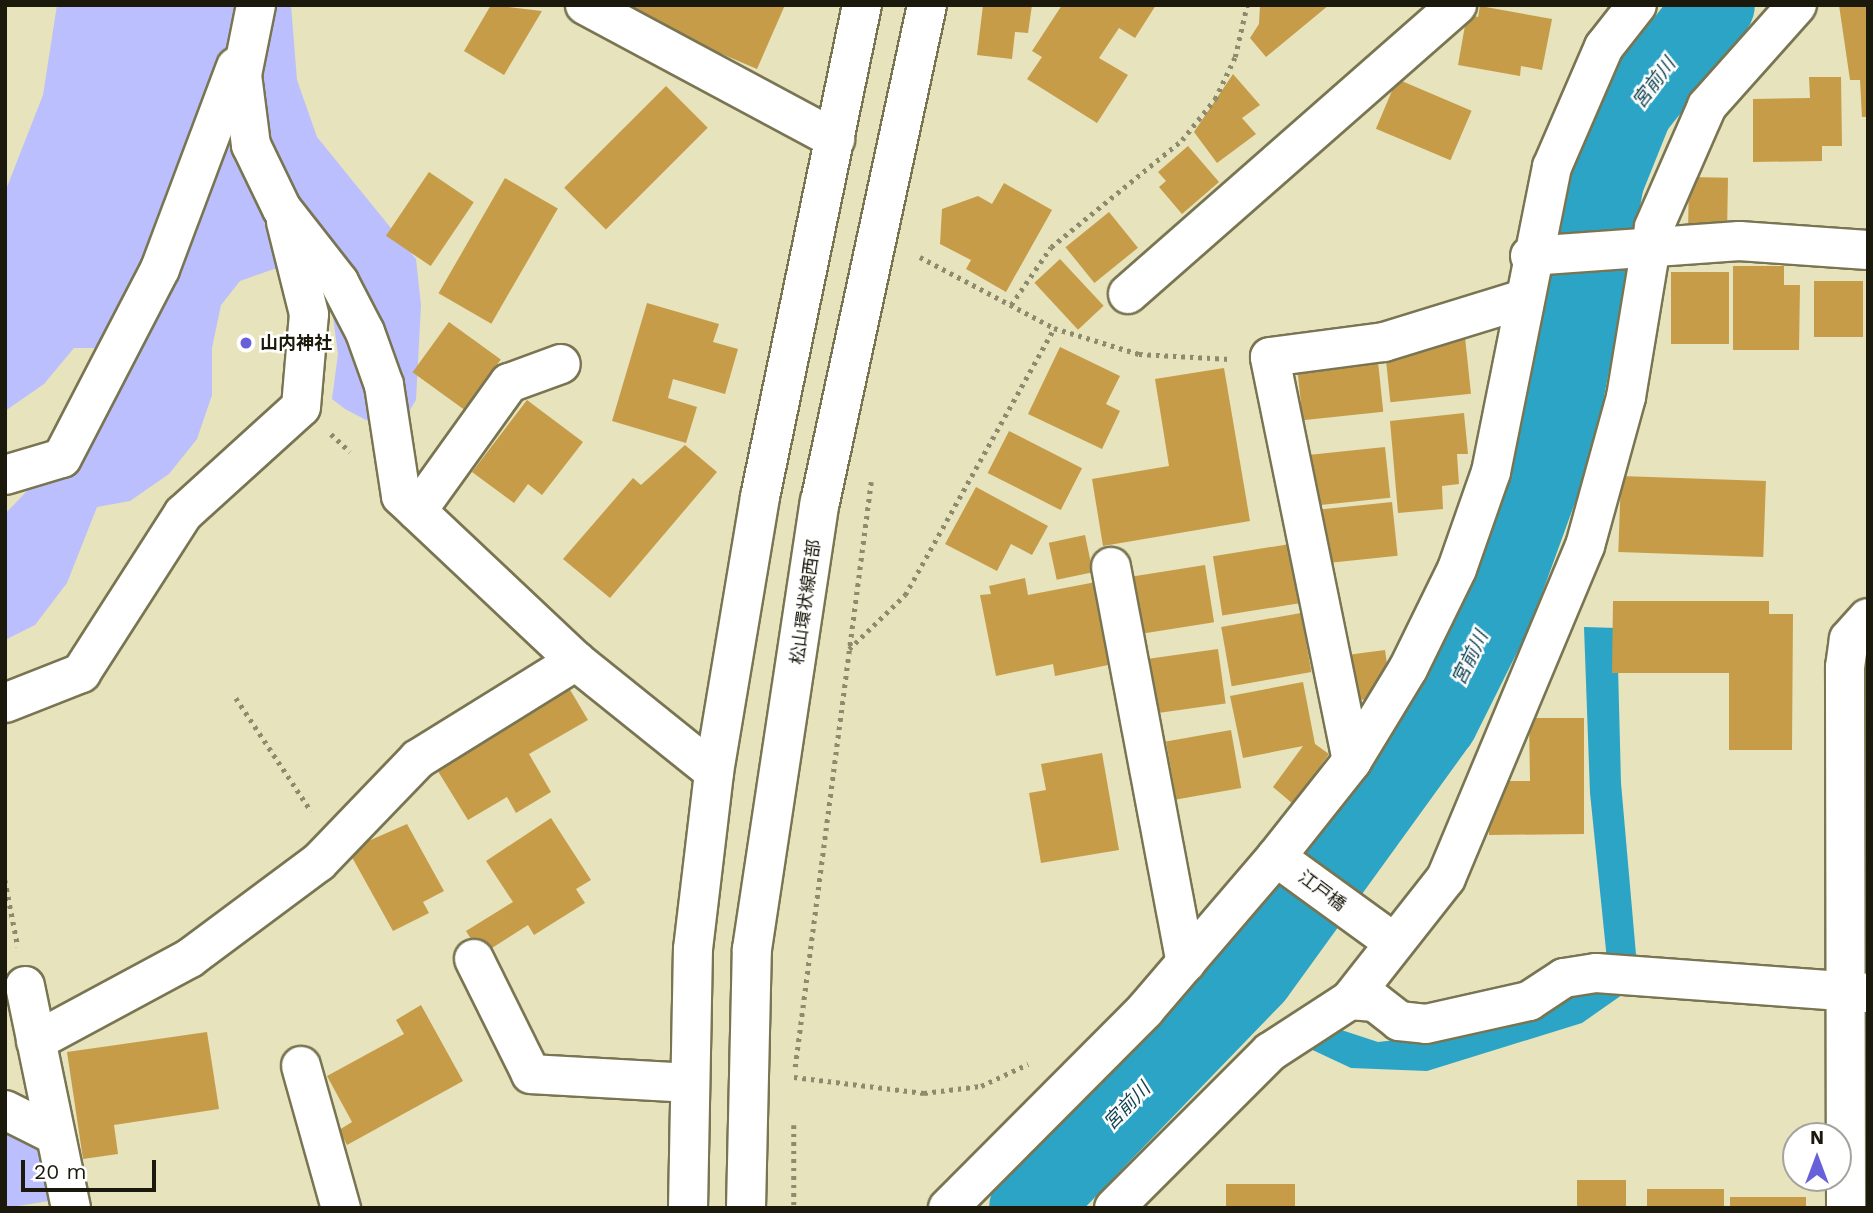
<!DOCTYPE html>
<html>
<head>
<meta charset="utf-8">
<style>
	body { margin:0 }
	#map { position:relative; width:1873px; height:1213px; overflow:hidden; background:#e7e3bc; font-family:"Work Sans","Noto Sans JP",sans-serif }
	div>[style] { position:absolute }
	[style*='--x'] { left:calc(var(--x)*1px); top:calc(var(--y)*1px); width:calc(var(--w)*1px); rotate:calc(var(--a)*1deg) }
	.green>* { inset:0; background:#bcbffd }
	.water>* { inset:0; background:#2ba4c6 }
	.river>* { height:80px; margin:-40px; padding:0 40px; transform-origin:40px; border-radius:40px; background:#2ba4c6 }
	.building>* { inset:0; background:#c69c49; transform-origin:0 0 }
	.path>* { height:4.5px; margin-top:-2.25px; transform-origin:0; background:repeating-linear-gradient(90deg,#8d8a6e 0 3.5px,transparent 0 8.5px) }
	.roads { filter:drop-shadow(2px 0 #797552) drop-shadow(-2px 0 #797552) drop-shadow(0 2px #797552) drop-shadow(0 -2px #797552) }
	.street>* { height:38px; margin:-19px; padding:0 19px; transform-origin:19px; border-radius:19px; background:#fff }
	.secondary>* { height:38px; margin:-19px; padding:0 19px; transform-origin:19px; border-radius:19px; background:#fff }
	.dots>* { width:19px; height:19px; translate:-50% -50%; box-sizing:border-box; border:4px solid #fff; border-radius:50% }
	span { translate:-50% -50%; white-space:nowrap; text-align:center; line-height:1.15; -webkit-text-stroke:5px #fff; paint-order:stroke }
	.poi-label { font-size:18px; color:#1b190b; font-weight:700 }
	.left { translate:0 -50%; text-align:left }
	.street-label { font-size:18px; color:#1b190b }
	.water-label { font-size:19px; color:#104251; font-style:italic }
	.frame { position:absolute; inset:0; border:7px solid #1b190b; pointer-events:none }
	.north { position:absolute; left:1782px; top:1122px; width:70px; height:70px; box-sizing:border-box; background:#fff; border:2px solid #a4a39d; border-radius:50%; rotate:0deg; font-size:19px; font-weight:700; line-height:28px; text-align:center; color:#1b190b }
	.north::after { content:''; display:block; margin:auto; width:24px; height:32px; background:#6860d9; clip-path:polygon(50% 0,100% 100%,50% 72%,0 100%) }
	.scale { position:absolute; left:21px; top:1160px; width:135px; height:32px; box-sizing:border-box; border:4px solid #1b190b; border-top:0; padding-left:9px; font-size:21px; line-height:24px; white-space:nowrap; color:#1b190b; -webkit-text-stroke:5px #fff; paint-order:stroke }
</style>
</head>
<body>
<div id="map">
	<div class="green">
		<i style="clip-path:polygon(57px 5px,291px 5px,297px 80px,317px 137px,416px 259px,421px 305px,416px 400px,405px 418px,370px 422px,345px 409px,332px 399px,338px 354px,332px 309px,308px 280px,274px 269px,240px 281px,221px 305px,212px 348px,212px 395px,197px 439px,169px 474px,130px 501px,97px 507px,67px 583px,35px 625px,5px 640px,5px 514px,120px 393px,117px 363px,102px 348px,74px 348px,44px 384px,5px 411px,5px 192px,43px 95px)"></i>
		<i style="clip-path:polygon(5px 1126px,40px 1142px,49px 1201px,5px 1208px)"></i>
	</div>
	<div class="water">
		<i style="clip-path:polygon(1584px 627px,1617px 628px,1621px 783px,1637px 966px,1629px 990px,1582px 1023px,1427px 1071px,1351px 1068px,1304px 1046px,1320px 1023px,1378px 1042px,1440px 1035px,1607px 960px,1590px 793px)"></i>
	</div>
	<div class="river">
		<i style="--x:1029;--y:1208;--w:324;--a:-46"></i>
		<i style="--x:1254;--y:975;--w:314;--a:-54.1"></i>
		<i style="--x:1438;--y:721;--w:123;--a:-63.4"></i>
		<i style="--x:1493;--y:611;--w:181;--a:-70"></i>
		<i style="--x:1555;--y:441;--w:265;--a:-79.3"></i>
		<i style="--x:1604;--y:181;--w:78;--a:-68.1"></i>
		<i style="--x:1633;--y:109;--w:132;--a:-51.7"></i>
	</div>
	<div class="building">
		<i style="clip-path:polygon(491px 5px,542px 11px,504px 75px,464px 51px)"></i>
		<i style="clip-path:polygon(630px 5px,785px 5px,757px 69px,626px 13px)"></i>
		<i style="clip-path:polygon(983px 5px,1032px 5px,1028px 33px,1015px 32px,1012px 59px,977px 55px)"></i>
		<i style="clip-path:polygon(1062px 5px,1156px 5px,1135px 38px,1119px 28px,1099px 58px,1128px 75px,1097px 123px,1027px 79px,1042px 57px,1032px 51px)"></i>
		<i style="clip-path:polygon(1260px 5px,1329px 5px,1266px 57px,1250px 38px,1259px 24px)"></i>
		<i style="clip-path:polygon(1839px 5px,1868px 5px,1868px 117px,1862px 117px,1860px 80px,1850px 80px)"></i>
		<i style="clip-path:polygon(1480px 6px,1552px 19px,1542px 70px,1521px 66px,1520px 76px,1458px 65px,1467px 14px,1478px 17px)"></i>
		<i style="clip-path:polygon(1233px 74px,1260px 105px,1242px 118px,1256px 134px,1217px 163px,1194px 132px)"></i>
		<i style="clip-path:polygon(1809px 77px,1841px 77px,1842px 146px,1822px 146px,1822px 161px,1753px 162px,1753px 99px,1810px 98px)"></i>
		<i style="left:1397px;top:79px;width:81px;height:54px;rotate:23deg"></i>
		<i style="left:666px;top:86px;width:59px;height:144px;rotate:45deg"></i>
		<i style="clip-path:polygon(1188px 146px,1219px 182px,1182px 214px,1159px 187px,1166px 181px,1158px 172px)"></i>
		<i style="left:429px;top:172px;width:54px;height:77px;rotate:34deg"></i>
		<i style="left:1689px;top:177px;width:39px;height:47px;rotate:1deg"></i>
		<i style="left:505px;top:178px;width:61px;height:133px;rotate:30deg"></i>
		<i style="clip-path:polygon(1004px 183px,1052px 210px,1006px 292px,966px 269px,971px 260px,940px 244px,942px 209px,978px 196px,992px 204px)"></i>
		<i style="left:1109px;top:212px;width:46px;height:56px;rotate:51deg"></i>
		<i style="left:1060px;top:259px;width:64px;height:35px;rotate:47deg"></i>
		<i style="clip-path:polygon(1733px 266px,1784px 266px,1784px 285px,1800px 285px,1799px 350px,1733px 350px)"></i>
		<i style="left:1729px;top:272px;width:72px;height:58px;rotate:90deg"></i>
		<i style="left:1814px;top:281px;width:49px;height:56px"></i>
		<i style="clip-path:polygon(647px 303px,719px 324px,713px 342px,738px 349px,725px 394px,673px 379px,668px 398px,697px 407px,686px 443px,612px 421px)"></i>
		<i style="left:449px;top:322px;width:64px;height:62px;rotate:36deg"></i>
		<i style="left:1465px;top:337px;width:57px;height:81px;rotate:84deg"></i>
		<i style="clip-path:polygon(1060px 347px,1120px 376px,1106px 404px,1120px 411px,1102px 449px,1028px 414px)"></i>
		<i style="left:1377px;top:352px;width:60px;height:81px;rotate:84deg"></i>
		<i style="clip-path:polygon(1224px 368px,1250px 521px,1103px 546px,1092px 479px,1169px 466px,1155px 379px)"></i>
		<i style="clip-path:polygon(527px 400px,583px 442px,542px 495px,528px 484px,514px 503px,472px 472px)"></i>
		<i style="clip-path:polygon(1464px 413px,1468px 454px,1457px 454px,1459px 484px,1442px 486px,1443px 509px,1398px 513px,1390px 421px)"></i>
		<i style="left:1009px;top:431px;width:82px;height:47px;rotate:27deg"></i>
		<i style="clip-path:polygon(685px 445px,717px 472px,610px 598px,563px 559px,633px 478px,641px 485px)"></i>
		<i style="left:1385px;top:447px;width:51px;height:75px;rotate:84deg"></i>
		<i style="left:1621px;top:476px;width:145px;height:76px;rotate:2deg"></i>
		<i style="clip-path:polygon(976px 487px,1048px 526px,1032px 555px,1011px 544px,997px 571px,945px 544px)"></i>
		<i style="left:1392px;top:502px;width:54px;height:75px;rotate:84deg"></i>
		<i style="left:1085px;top:535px;width:38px;height:37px;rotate:78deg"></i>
		<i style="left:1290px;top:544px;width:60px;height:78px;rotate:81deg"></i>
		<i style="left:1205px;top:565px;width:58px;height:75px;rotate:81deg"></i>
		<i style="clip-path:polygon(1025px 578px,1028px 595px,1096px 582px,1113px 664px,1055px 676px,1053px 664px,996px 676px,980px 595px,991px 594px,989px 586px)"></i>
		<i style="clip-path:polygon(1613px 601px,1769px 601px,1769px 614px,1793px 614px,1792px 750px,1729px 750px,1729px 673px,1612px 673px)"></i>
		<i style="left:1301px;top:613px;width:60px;height:81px;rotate:80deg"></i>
		<i style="left:1218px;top:649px;width:55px;height:70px;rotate:82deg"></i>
		<i style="clip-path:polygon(1385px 650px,1390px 685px,1381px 697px,1354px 701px,1347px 655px)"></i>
		<i style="clip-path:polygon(1303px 682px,1315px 744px,1329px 754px,1293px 804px,1273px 787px,1303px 746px,1243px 758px,1230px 696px)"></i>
		<i style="clip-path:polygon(569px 688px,588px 720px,529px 754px,551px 792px,516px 813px,507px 797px,468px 820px,436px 768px)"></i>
		<i style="clip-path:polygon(1529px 718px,1584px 718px,1584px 834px,1489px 835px,1489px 781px,1530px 781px)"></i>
		<i style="left:1231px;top:730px;width:59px;height:66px;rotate:80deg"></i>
		<i style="clip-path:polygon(1102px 753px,1119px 850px,1041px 863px,1029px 793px,1046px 790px,1041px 764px)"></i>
		<i style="clip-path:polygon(551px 818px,591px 880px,576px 889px,585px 903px,534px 935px,528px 925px,481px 955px,466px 931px,513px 902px,486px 861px)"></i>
		<i style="clip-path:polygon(407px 824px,444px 891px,423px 902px,429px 913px,393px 931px,348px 850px)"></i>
		<i style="clip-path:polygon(421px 1005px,463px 1081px,347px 1145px,339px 1130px,352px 1122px,327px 1076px,404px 1034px,396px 1020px)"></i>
		<i style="clip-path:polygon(207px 1032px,219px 1109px,114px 1125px,118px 1154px,83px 1159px,67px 1052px)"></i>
		<i style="left:1577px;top:1180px;width:49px;height:28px"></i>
		<i style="left:1295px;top:1184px;width:24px;height:69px;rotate:90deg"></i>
		<i style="left:1724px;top:1189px;width:19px;height:77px;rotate:90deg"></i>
		<i style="left:1730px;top:1197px;width:76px;height:11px"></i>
	</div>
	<div class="path">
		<i style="--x:920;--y:257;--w:152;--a:27.9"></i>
		<i style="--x:1054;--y:328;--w:89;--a:17"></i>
		<i style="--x:1139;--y:354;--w:91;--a:3.1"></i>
		<i style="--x:1011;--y:305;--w:70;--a:-55.4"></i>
		<i style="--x:1051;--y:247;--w:169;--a:-39.2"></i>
		<i style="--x:1182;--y:140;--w:53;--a:-51.2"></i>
		<i style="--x:1215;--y:99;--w:47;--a:-64.5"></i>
		<i style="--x:1235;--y:57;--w:53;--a:-77"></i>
		<i style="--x:331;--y:434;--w:26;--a:43"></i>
		<i style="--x:849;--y:649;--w:78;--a:-44"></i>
		<i style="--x:905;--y:595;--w:306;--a:-60.8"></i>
		<i style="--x:236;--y:698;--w:136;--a:56.4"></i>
		<i style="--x:5;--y:880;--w:68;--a:79"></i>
		<i style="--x:795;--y:1067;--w:590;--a:-82.6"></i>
		<i style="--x:794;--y:1077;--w:131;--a:7"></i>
		<i style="--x:924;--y:1093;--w:57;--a:-7"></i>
		<i style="--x:981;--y:1086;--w:52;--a:-25.1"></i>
		<i style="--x:794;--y:1125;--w:83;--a:90"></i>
	</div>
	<div class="roads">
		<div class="street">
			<i style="--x:256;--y:5;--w:71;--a:101.3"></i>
			<i style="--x:242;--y:75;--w:71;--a:82.7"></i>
			<i style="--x:251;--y:145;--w:71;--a:64.2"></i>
			<i style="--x:282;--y:209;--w:93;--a:52"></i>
			<i style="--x:339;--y:282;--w:56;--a:62.5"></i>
			<i style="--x:365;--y:332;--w:56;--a:70.3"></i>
			<i style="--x:384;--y:385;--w:112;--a:81.3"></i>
			<i style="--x:401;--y:496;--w:241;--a:43.3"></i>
			<i style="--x:576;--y:661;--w:177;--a:38.8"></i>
			<i style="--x:585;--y:5;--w:284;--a:28.2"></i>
			<i style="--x:1530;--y:256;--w:210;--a:-4.1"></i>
			<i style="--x:1739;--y:241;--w:129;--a:4"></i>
			<i style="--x:1128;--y:294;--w:438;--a:-41.3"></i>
			<i style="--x:5;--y:475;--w:59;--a:-16.6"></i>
			<i style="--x:62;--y:458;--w:213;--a:-62.6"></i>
			<i style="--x:160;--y:269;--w:216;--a:-69.4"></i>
			<i style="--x:417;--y:511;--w:158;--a:-54.3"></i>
			<i style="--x:509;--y:383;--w:55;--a:-20.1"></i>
			<i style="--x:1111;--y:567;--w:403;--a:79.3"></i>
			<i style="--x:5;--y:703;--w:82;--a:-21.5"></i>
			<i style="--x:81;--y:673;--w:189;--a:-57.3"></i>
			<i style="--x:183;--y:514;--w:159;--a:-42.2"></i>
			<i style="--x:301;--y:407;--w:93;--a:-85.1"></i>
			<i style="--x:309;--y:314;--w:95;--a:-104"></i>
			<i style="--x:1352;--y:761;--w:412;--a:-101.5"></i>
			<i style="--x:1270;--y:357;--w:115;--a:-7.5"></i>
			<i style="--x:1384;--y:342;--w:146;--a:-17.1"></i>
			<i style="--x:1276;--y:857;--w:145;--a:36"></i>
			<i style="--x:474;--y:959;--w:128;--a:63.6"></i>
			<i style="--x:531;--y:1074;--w:159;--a:3.2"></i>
			<i style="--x:25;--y:986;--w:227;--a:78.3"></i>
			<i style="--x:1350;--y:1000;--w:25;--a:5"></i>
			<i style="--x:1375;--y:1002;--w:31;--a:38"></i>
			<i style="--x:1399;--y:1021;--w:27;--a:6"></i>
			<i style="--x:1426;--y:1024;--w:106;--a:-12.6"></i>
			<i style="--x:1529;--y:1001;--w:42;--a:-33.3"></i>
			<i style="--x:1564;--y:978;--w:32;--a:-9"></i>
			<i style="--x:1596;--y:973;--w:273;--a:4.2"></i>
			<i style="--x:36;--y:1041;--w:175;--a:-28.3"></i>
			<i style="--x:190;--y:958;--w:161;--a:-36.7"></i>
			<i style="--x:319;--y:862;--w:143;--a:-46.1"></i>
			<i style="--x:418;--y:759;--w:186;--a:-31.8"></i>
			<i style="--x:301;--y:1066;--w:148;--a:74.3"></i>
			<i style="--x:5;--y:1110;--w:54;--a:26.6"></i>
			<i style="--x:948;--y:1208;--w:279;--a:-45.1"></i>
			<i style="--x:1145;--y:1010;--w:201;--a:-49.4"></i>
			<i style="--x:1276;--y:857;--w:122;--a:-51.6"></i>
			<i style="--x:1352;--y:761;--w:108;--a:-58.7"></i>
			<i style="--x:1408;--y:669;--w:111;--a:-63.9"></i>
			<i style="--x:1457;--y:569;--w:103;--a:-70.7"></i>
			<i style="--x:1491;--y:472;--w:311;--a:-78.7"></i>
			<i style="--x:1552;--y:167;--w:131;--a:-66.6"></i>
			<i style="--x:1604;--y:47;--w:53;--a:-51.8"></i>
			<i style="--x:1114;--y:1208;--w:221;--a:-45"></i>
			<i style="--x:1270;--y:1052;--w:95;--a:-33"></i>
			<i style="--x:1350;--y:1000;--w:155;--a:-51.8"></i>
			<i style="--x:1446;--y:878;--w:360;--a:-67.3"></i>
			<i style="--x:1585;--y:546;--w:155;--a:-74.6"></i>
			<i style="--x:1626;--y:397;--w:172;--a:-80.6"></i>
			<i style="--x:1654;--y:227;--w:132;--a:-66.3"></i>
			<i style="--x:1707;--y:106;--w:135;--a:-48.3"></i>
			<i style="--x:1846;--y:1208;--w:541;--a:-90.11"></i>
			<i style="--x:1845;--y:667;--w:28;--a:-82"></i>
			<i style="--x:1849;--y:639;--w:28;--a:-48"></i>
		</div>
		<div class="secondary">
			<i style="--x:688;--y:1208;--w:259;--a:-88.9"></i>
			<i style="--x:693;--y:949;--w:178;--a:-83.2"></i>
			<i style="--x:714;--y:772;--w:279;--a:-80.5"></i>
			<i style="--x:760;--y:497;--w:502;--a:-78.29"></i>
			<i style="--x:746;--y:1208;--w:259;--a:-88.7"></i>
			<i style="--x:752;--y:949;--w:452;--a:-81.4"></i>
			<i style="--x:820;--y:502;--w:508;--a:-77.85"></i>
		</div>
	</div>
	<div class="dots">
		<i style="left:246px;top:343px;background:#6860d9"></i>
	</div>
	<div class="poi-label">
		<span class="left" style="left:260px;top:343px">山内神社</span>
	</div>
	<div class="street-label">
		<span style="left:806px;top:602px;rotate:-82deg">松山環状線西部</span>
		<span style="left:1322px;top:891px;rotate:37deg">江戸橋</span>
	</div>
	<div class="water-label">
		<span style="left:1654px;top:83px;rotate:-53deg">宮前川</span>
		<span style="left:1470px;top:658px;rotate:-64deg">宮前川</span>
		<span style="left:1127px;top:1106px;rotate:-46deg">宮前川</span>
	</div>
	<div class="frame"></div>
	<div class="north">N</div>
	<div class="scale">20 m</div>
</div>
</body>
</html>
